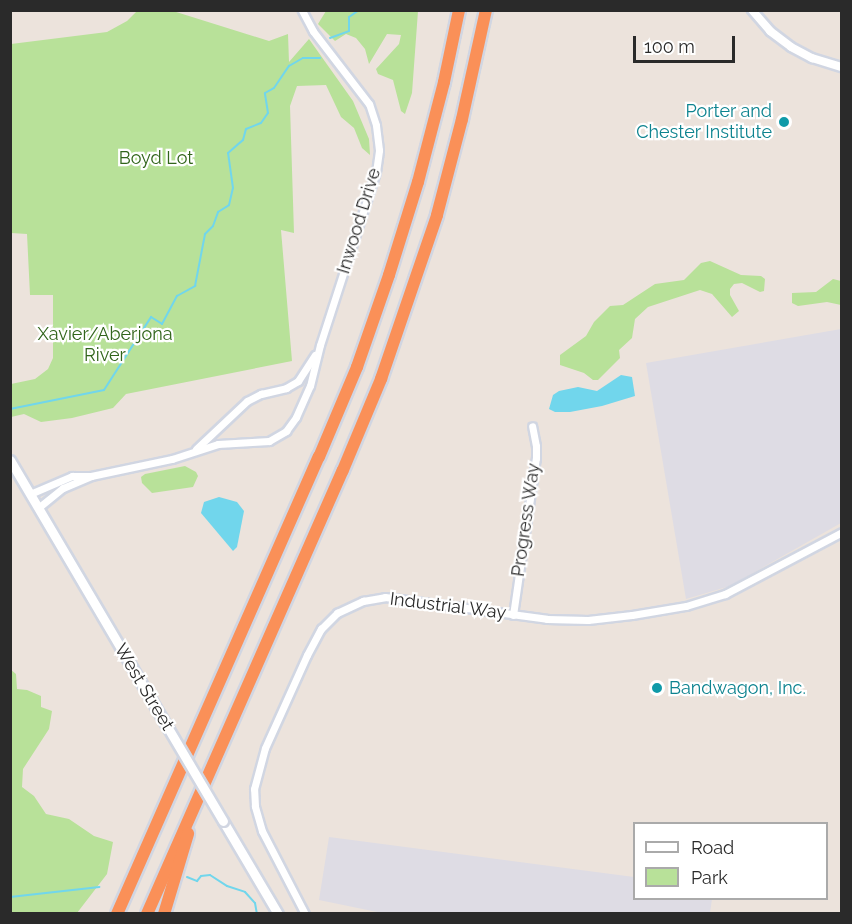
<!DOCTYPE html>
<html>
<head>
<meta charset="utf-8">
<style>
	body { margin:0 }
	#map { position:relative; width:852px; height:924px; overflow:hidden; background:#ece3dc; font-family:Raleway,sans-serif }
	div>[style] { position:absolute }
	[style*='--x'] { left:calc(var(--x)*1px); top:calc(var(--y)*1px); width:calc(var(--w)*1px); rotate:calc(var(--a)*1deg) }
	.industrial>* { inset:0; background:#dedce4 }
	.green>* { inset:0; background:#b8e199 }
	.water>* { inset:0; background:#71d6ec }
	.stream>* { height:2px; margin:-1px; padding:0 1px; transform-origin:1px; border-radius:1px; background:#71d6ec }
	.roads { filter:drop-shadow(2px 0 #d1d6e2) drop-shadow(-2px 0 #d1d6e2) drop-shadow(0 2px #d1d6e2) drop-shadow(0 -2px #d1d6e2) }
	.minor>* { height:7px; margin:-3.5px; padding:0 3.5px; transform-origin:3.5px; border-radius:3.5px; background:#fff }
	.tertiary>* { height:8px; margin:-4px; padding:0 4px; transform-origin:4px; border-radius:4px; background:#fff }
	.secondary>* { height:9px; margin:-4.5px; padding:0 4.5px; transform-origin:4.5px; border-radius:4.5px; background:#fff }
	.motorway>* { height:12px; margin:-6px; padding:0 6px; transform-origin:6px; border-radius:6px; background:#fa9058 }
	.bridges { filter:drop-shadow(2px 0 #d1d6e2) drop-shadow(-2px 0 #d1d6e2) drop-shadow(0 2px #d1d6e2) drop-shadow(0 -2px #d1d6e2) }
	.secondary-bridge>* { height:9px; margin:-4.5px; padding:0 4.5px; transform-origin:4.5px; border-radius:4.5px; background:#fff }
	.dots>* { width:16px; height:16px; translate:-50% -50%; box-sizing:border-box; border:3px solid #fff; border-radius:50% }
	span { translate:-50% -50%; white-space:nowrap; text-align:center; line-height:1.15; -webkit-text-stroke:4.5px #fff; paint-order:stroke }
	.culture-label { font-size:18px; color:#0d838f }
	.right { translate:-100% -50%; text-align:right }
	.left { translate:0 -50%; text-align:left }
	.park-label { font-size:18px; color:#31651b }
	.street-label { font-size:18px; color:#2a2a2a }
	.frame { position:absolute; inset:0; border:12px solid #2a2a2a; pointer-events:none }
	.legend { position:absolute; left:633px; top:822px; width:195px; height:78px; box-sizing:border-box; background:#fff; border:2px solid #aaa; margin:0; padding:8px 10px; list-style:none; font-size:18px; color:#2a2a2a }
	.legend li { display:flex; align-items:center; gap:12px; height:30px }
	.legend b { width:30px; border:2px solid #aaa }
	.scale { position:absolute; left:633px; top:36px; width:102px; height:27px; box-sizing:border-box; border:3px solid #2a2a2a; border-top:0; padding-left:8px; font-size:18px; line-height:21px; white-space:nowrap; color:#2a2a2a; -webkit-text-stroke:4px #fff; paint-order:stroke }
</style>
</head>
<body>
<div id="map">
	<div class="industrial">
		<i style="clip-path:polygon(841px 329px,841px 523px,730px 586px,686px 599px,646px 363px)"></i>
		<i style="clip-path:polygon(329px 837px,634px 877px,634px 898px,712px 899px,710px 913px,382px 913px,319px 900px)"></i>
	</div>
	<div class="green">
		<i style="clip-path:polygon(137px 11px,173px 11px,269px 41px,288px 34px,289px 62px,309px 39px,353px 101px,369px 139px,370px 155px,362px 148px,354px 128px,341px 117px,326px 85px,297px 86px,290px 106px,294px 233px,281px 230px,292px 361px,126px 394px,113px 408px,72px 418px,41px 422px,24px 414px,11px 417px,11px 384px,35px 379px,48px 369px,53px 358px,53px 295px,30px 295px,27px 234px,11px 233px,11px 44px,107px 32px,127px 21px)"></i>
		<i style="clip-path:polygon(326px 11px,418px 11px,412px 93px,405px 114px,401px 111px,393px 80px,378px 74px,376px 69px,399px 44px,401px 35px,387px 34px,369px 64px,365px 49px,356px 38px,346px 34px,335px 41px,318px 24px)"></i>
		<i style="clip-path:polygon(710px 261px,741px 275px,761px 276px,765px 279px,764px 291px,760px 292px,742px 283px,734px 284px,730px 289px,730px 295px,739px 311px,732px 317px,712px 294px,700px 290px,648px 307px,635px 319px,632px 338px,619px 350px,620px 358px,598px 380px,593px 380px,584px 373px,560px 365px,560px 355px,586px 336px,594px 322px,610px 306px,623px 305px,655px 284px,684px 280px,701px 263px)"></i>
		<i style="clip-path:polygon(833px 279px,841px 281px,841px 305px,827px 302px,798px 306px,792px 303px,792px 293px,816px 292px)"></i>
		<i style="clip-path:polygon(185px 466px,196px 472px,198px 476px,193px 487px,152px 493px,142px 483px,141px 477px,145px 474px)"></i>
		<i style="clip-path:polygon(10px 669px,16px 674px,17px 689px,27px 690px,41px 696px,41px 707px,52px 711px,49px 729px,23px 769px,22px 787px,34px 796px,46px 814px,69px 819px,94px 836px,113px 842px,107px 874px,77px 913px,11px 913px)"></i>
	</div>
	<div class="water">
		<i style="clip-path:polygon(621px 375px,632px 377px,635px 396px,602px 406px,570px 412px,555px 412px,549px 409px,553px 395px,559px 391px,578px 387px,597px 391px)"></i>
		<i style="clip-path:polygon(219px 497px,237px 502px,244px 511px,237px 547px,233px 551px,201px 513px,204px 502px)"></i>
	</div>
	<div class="stream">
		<i style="--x:330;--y:38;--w:20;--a:-20"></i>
		<i style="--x:349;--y:31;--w:14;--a:-90"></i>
		<i style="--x:349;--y:17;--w:12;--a:-35"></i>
		<i style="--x:10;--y:409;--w:96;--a:-11.4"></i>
		<i style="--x:104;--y:390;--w:87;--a:-57.2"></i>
		<i style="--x:151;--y:317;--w:13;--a:32"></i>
		<i style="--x:162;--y:324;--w:32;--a:-62"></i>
		<i style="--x:177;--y:296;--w:21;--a:-29"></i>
		<i style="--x:195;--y:286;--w:53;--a:-79.1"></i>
		<i style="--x:205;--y:234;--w:11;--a:-45"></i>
		<i style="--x:213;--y:226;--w:15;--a:-70"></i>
		<i style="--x:218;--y:212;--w:13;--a:-32"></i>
		<i style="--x:229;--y:205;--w:17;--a:-77"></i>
		<i style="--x:233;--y:188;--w:35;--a:-98"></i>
		<i style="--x:228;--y:153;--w:20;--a:-41"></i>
		<i style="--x:243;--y:140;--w:11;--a:-75"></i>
		<i style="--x:246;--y:129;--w:16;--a:-22"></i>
		<i style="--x:261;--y:123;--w:12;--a:-55"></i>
		<i style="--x:268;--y:113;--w:20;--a:-99"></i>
		<i style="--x:265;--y:93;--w:10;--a:-29"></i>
		<i style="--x:274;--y:88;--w:27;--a:-56"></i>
		<i style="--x:289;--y:66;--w:16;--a:-30"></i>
		<i style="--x:303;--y:58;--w:17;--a:0"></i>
		<i style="--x:187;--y:877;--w:11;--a:22"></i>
		<i style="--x:197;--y:881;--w:6;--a:-51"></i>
		<i style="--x:201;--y:876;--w:9;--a:-6"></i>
		<i style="--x:210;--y:875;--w:20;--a:33"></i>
		<i style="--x:227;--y:886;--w:19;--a:18"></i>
		<i style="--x:245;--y:892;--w:15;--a:48"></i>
		<i style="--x:255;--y:903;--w:11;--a:80"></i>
		<i style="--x:10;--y:897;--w:90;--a:-6.4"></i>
	</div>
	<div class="roads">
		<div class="minor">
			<i style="--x:196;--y:449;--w:70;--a:-43.3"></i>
			<i style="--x:247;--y:401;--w:16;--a:-27"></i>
			<i style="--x:261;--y:394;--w:26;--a:-13"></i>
			<i style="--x:286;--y:388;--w:14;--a:-30"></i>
			<i style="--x:298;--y:381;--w:31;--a:-57"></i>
			<i style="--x:30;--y:494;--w:46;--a:-23.2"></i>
			<i style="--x:72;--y:476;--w:19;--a:0"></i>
			<i style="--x:91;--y:476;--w:83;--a:-11.9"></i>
			<i style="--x:172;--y:459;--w:48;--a:-18.1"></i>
			<i style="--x:218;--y:444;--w:51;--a:-3.4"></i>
			<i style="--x:269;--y:441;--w:20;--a:-30"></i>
			<i style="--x:286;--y:431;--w:17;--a:-54"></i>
			<i style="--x:296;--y:417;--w:34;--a:-66"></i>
			<i style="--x:310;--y:386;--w:42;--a:-76.3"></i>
			<i style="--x:320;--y:345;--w:182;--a:-72.1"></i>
			<i style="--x:376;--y:172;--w:22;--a:-82"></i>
			<i style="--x:379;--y:150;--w:25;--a:-97"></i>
			<i style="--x:376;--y:125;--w:22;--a:-108"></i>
			<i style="--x:369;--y:104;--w:92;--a:-127.5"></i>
			<i style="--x:313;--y:31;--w:24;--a:-118"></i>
			<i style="--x:38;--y:508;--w:32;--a:-39"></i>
			<i style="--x:63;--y:488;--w:30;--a:-23"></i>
			<i style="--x:513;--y:615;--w:159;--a:-81.7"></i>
			<i style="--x:536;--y:458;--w:12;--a:-90"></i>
			<i style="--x:536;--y:446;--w:20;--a:-101"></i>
			<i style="--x:305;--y:914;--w:93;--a:-117.4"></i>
			<i style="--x:262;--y:831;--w:26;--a:-106"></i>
			<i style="--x:255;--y:806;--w:17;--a:-93"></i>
			<i style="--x:254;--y:789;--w:42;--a:-75"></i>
			<i style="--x:265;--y:748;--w:102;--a:-65.7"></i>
			<i style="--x:307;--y:655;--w:30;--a:-62"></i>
			<i style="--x:321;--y:629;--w:23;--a:-45"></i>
			<i style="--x:337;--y:613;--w:29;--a:-25"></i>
			<i style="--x:363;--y:601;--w:22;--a:-10"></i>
			<i style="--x:385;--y:597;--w:163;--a:7.7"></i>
			<i style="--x:547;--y:619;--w:41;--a:1.4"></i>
			<i style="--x:588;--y:620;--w:44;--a:-6.5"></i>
			<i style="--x:632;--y:615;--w:55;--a:-9.5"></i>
			<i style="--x:686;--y:606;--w:41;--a:-17.1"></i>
			<i style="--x:725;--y:594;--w:132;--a:-27.9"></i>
		</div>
		<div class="tertiary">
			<i style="--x:752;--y:10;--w:28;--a:49"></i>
			<i style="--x:770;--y:31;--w:26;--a:37"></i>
			<i style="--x:791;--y:47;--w:24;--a:28"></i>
			<i style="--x:812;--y:58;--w:31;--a:17"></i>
		</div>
		<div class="secondary">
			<i style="--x:10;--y:460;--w:311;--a:59.5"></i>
			<i style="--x:223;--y:821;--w:108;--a:59.4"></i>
		</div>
		<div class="motorway">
			<i style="--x:117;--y:914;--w:500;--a:-66.2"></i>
			<i style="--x:319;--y:457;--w:98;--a:-67.1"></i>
			<i style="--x:357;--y:367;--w:97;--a:-70.8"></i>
			<i style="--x:389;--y:275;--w:97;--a:-72.7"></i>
			<i style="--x:418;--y:182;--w:103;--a:-75.4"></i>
			<i style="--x:444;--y:82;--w:74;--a:-78.2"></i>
			<i style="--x:147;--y:914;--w:485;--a:-66.2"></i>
			<i style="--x:343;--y:470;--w:99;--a:-67.3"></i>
			<i style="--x:381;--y:379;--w:173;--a:-71.1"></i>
			<i style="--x:437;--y:215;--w:99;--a:-75.4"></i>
			<i style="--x:462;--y:119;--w:112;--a:-77.6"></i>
			<i style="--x:164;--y:914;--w:84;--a:-73.3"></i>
		</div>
	</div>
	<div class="bridges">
		<div class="secondary-bridge">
			<i style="--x:168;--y:728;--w:108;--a:59.4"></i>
		</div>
	</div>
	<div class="dots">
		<i style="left:784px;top:122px;background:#0f9aa8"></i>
		<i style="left:657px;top:688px;background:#0f9aa8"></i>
	</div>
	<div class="culture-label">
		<span class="right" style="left:772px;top:122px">Porter and<br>Chester Institute</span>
		<span class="left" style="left:669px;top:688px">Bandwagon, Inc.</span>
	</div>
	<div class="park-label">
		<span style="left:156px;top:158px">Boyd Lot</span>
		<span style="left:105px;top:345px">Xavier/Aberjona<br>River</span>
	</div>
	<div class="street-label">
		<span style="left:359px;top:221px;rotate:-73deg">Inwood Drive</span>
		<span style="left:526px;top:520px;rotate:-82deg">Progress Way</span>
		<span style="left:448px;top:606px;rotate:7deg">Industrial Way</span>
		<span style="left:144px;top:687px;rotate:59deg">West Street</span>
	</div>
	<div class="frame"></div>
	<ul class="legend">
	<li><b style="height:8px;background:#fff"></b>Road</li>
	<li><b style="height:16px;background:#b8e199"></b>Park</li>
	</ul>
	<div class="scale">100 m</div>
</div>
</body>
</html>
